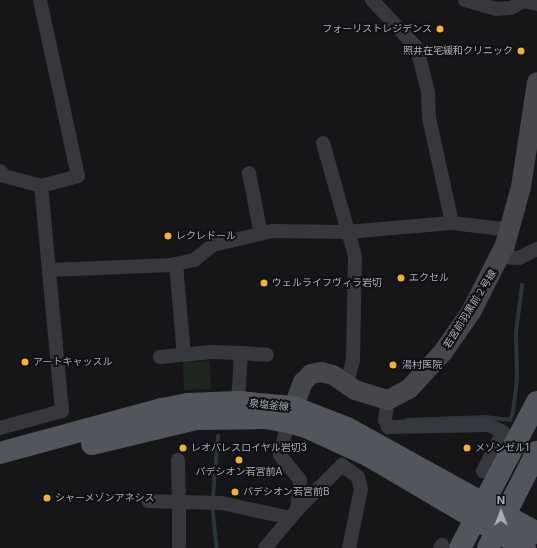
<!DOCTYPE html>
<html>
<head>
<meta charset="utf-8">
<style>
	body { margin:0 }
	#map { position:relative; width:537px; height:548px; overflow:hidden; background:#161618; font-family:Inter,"Noto Sans JP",sans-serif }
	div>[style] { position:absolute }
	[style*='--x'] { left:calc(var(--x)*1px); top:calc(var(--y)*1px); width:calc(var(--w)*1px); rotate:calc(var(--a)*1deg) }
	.green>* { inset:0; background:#1e261f; transform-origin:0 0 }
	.stream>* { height:3.5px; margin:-1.75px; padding:0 1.75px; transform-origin:1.75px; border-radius:1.75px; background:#2c353c }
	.street>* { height:14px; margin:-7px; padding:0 7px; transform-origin:7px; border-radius:7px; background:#37383d }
	.secondary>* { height:20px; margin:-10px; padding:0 10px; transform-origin:10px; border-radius:10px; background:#45474d }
	.primary>* { height:22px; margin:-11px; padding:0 11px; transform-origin:11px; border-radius:11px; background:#53555c }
	.dots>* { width:11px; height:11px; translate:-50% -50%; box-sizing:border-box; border:2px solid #111113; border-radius:50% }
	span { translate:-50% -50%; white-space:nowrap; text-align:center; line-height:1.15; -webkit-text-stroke:4px #111113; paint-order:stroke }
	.poi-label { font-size:10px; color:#a8adb8 }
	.right { translate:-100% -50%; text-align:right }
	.left { translate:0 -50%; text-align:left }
	.street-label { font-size:10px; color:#a8adb8 }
	.north { position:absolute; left:481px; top:492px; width:40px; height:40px; -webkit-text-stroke:3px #111113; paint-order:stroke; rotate:0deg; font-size:11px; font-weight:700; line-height:16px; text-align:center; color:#a8adb8 }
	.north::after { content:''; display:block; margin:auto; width:14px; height:18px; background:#a8adb8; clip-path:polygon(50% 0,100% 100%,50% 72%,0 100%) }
</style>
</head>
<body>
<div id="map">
	<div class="green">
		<i style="left:210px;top:361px;width:28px;height:27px;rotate:88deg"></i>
	</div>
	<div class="stream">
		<i style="--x:407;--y:420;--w:79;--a:-2.2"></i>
		<i style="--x:486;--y:417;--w:24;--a:7"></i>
		<i style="--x:510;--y:420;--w:9;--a:-69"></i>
		<i style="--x:513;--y:412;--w:34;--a:-83"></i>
		<i style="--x:517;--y:378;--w:45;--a:-91.3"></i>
		<i style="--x:516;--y:333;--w:48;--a:-82.9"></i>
		<i style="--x:213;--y:497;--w:61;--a:-85.3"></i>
		<i style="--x:213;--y:508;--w:40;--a:84.3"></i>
	</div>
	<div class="street">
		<i style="--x:372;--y:0;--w:66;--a:46.8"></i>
		<i style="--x:417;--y:48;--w:45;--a:76"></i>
		<i style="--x:428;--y:92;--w:26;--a:88"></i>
		<i style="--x:429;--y:118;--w:107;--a:77.6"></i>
		<i style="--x:465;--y:0;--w:32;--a:16"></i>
		<i style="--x:496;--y:9;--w:15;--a:-4"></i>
		<i style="--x:511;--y:8;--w:14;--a:-30"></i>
		<i style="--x:523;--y:1;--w:14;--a:12"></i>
		<i style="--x:323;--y:143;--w:117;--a:74.2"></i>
		<i style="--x:355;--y:256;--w:104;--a:91.1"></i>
		<i style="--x:353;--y:360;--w:24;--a:105"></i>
		<i style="--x:0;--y:171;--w:6;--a:51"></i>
		<i style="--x:4;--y:176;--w:38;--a:15"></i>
		<i style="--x:249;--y:173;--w:62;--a:78.9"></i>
		<i style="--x:501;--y:257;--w:18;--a:3"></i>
		<i style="--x:519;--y:258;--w:20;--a:-27"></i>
		<i style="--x:176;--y:264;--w:91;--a:85"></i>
		<i style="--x:49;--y:270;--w:122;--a:-2.3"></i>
		<i style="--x:171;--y:265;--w:24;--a:-12"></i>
		<i style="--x:194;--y:260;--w:24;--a:-38"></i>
		<i style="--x:213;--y:245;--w:61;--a:-13.3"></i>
		<i style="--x:272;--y:231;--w:75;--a:0.8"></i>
		<i style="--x:347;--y:232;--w:105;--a:-4.9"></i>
		<i style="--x:452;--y:223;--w:59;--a:6.8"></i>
		<i style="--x:241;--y:353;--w:26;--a:4"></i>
		<i style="--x:160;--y:357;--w:52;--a:-5.5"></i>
		<i style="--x:212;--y:352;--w:29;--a:2"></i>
		<i style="--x:241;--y:353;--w:49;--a:93.5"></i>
		<i style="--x:388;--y:400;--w:20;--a:99"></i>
		<i style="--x:385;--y:420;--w:8;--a:67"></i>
		<i style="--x:388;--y:427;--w:101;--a:-1.1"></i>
		<i style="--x:489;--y:425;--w:16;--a:27"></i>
		<i style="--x:503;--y:432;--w:44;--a:117.1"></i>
		<i style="--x:0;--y:428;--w:64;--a:-15.3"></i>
		<i style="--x:62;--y:411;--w:226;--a:-95.3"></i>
		<i style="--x:41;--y:186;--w:38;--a:-15"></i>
		<i style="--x:78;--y:176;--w:180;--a:-102.2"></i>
		<i style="--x:148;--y:501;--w:31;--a:2"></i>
		<i style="--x:179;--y:502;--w:42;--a:-91.4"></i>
		<i style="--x:297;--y:510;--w:64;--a:-45"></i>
		<i style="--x:342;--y:465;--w:20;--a:37"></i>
		<i style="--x:358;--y:477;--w:12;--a:76"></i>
		<i style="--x:361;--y:489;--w:60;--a:101.5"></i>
		<i style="--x:179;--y:546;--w:44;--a:-90"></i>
		<i style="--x:179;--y:502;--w:43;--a:1.3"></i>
		<i style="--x:222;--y:503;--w:70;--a:12.4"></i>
		<i style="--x:265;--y:548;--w:50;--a:-49.9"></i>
		<i style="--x:297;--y:510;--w:30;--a:-84"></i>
		<i style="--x:300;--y:480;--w:32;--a:-129"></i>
		<i style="--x:280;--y:455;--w:34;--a:-76"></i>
		<i style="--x:440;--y:548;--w:4;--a:-56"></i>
	</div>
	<div class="secondary">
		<i style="--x:288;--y:422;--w:43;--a:-69.4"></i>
		<i style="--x:303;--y:382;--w:11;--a:-45"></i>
		<i style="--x:311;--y:374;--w:10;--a:-11"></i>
		<i style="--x:321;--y:372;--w:12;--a:14"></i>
		<i style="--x:333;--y:375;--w:27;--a:34"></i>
		<i style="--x:355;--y:390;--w:34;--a:17"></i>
		<i style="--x:388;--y:400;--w:24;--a:-28"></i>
		<i style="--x:409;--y:389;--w:50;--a:-47.4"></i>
		<i style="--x:443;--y:352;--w:49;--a:-55"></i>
		<i style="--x:471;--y:312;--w:75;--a:-63.1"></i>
		<i style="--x:505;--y:245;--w:60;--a:-74.6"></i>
		<i style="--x:521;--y:187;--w:106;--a:-81.3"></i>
	</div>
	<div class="primary">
		<i style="--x:92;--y:444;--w:107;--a:-13.5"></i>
		<i style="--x:196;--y:419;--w:69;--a:-0.8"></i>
		<i style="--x:265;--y:418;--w:23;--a:10"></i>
		<i style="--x:288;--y:422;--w:19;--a:16"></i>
		<i style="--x:306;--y:427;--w:69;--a:24.7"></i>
		<i style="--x:369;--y:456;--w:181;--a:30.5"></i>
		<i style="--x:0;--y:453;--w:168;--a:-15.2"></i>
		<i style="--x:162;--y:409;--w:26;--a:-11"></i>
		<i style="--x:188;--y:404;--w:50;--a:-2.3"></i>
		<i style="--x:238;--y:402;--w:55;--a:5.2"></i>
		<i style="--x:293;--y:407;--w:58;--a:21.3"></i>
		<i style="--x:347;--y:428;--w:217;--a:28.9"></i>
		<i style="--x:460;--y:548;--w:165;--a:-62.2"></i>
		<i style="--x:488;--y:548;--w:108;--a:-63"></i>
	</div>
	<div class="dots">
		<i style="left:440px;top:29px;background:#f2b134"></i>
		<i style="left:521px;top:51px;background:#f2b134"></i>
		<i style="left:168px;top:236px;background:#f2b134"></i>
		<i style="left:401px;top:278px;background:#f2b134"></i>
		<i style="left:264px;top:283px;background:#f2b134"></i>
		<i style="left:25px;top:362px;background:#f2b134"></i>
		<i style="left:393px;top:365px;background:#f2b134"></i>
		<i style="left:183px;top:448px;background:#f2b134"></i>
		<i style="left:467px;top:448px;background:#f2b134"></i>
		<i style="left:239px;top:460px;background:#f2b134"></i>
		<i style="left:235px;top:492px;background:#f2b134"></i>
		<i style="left:47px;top:498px;background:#f2b134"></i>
	</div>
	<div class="poi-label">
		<span class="right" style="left:432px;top:29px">フォーリストレジデンス</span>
		<span class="right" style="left:513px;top:51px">照井在宅緩和クリニック</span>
		<span class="left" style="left:176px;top:236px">レクレドール</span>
		<span class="left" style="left:409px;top:278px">エクセル</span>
		<span class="left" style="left:272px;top:283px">ウェルライフヴィラ岩切</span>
		<span class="left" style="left:33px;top:362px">アートキャッスル</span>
		<span class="left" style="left:402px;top:365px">湯村医院</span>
		<span class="left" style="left:191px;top:448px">レオパレスロイヤル岩切3</span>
		<span class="left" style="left:475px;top:448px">メゾンゼル1</span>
		<span style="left:239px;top:472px">パデシオン若宮前A</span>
		<span class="left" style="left:243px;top:492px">パデシオン若宮前B</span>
		<span class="left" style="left:55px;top:498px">シャーメゾンアネシス</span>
	</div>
	<div class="street-label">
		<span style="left:470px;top:309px;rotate:-58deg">若宮前羽黒前２号線</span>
		<span style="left:269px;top:405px;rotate:6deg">泉塩釜線</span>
	</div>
	<div class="north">N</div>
</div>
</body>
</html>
